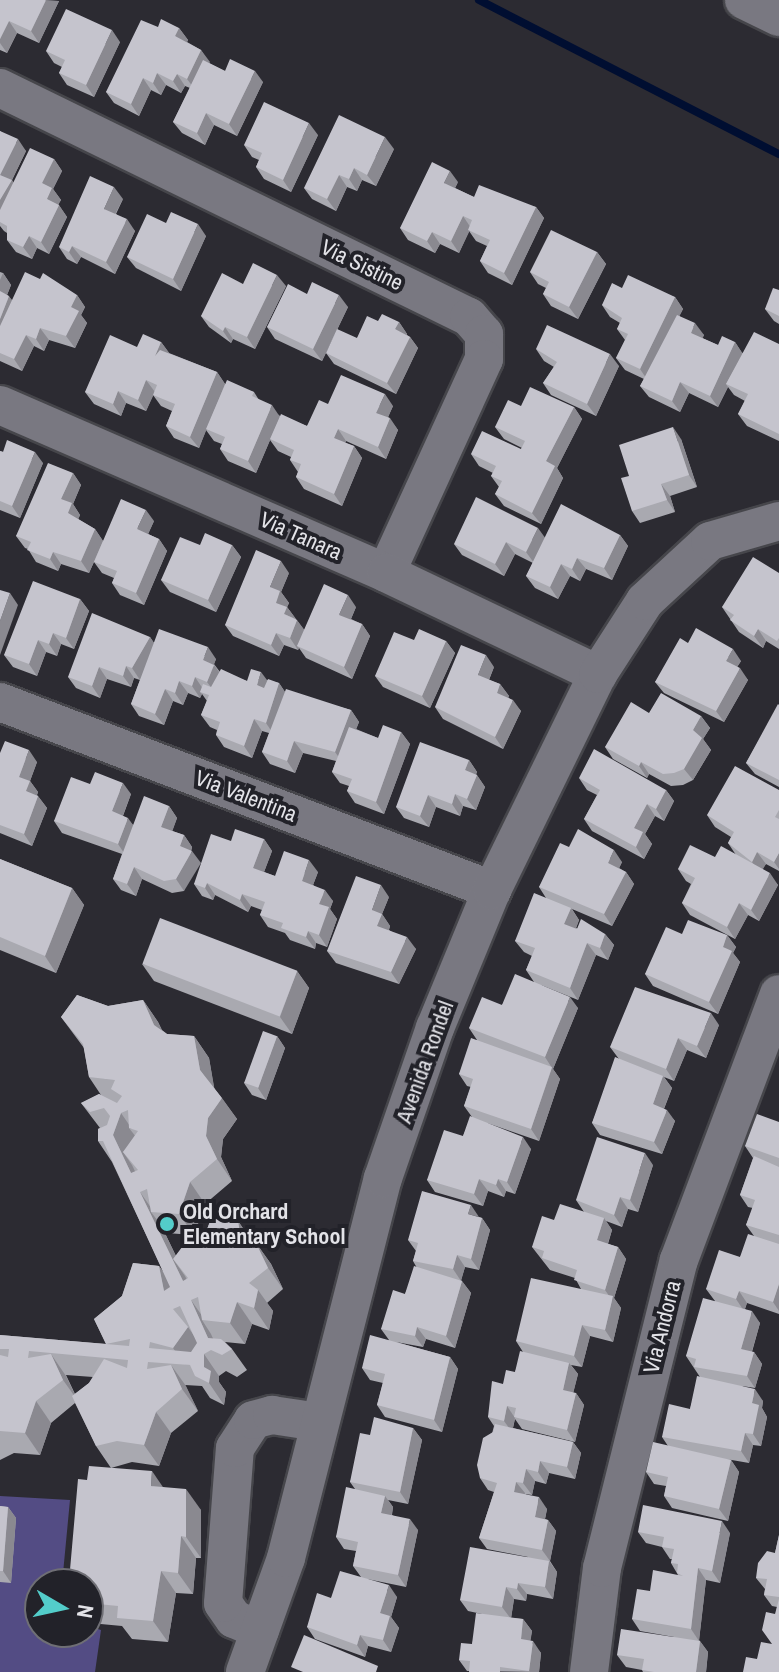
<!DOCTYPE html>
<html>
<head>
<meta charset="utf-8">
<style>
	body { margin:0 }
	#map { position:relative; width:779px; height:1672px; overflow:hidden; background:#2c2b32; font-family:"Archivo Narrow",sans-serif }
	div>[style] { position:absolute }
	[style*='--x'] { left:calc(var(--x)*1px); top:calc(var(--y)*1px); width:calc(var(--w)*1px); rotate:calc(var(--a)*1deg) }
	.green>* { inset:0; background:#534c84 }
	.stream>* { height:8px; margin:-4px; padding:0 4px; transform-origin:4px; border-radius:4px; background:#000e31 }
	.roads { filter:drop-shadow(2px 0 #46464b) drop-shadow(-2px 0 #46464b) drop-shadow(0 2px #46464b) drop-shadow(0 -2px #46464b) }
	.minor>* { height:38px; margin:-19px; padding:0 19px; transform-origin:19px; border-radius:19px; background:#797881 }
	.wall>* { inset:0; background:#a9a9b0 }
	.shaded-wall>* { inset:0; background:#8a8990 }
	.building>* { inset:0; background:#c5c4cd; transform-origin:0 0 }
	.dots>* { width:22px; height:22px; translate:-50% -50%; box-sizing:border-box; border:4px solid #222229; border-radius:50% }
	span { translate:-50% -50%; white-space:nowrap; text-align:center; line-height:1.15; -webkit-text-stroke:8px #222229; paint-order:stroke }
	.street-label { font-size:22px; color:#e3e3e8 }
	.poi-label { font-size:22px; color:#e3e3e8; font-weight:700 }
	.left { translate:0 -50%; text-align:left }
	.north { position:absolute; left:24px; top:1568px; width:80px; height:80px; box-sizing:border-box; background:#222229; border:2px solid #6f6f75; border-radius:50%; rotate:99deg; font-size:22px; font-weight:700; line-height:32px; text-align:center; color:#e3e3e8 }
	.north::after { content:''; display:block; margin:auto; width:28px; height:36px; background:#53cdca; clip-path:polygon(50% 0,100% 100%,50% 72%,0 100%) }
</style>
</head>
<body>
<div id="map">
	<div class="green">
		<i style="clip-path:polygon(0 1496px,70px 1500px,62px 1584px,40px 1584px,40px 1632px,88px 1632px,88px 1626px,101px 1630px,95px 1672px,0 1672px)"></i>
	</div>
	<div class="stream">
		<i style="--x:479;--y:0;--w:337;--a:27.2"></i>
	</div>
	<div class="roads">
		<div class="minor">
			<i style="--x:744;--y:0;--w:39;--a:26"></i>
			<i style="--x:0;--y:88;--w:522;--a:26.03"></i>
			<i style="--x:469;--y:317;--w:23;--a:49"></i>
			<i style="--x:484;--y:334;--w:25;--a:90"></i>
			<i style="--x:484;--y:359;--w:235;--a:114.6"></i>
			<i style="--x:0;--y:405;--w:421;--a:23.5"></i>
			<i style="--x:386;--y:573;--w:235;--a:25.5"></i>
			<i style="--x:0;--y:702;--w:527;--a:20.91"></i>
			<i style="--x:260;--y:1630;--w:28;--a:-157"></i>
			<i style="--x:234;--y:1619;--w:19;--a:-125"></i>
			<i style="--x:223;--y:1603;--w:155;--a:-85.6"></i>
			<i style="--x:235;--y:1448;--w:33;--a:-57"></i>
			<i style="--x:253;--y:1420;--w:20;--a:-15"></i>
			<i style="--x:272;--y:1415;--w:48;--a:8.5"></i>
			<i style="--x:245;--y:1672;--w:121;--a:-70.2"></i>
			<i style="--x:286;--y:1558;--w:392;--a:-75.7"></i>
			<i style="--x:383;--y:1178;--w:159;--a:-70.9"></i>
			<i style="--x:435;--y:1028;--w:149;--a:-67.6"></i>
			<i style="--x:492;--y:890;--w:241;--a:-63.9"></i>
			<i style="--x:598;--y:674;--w:87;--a:-57.2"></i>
			<i style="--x:645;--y:601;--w:88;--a:-42.7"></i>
			<i style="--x:710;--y:541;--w:72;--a:-16.2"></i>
			<i style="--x:589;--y:1672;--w:105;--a:-82.9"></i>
			<i style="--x:602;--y:1568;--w:317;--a:-76"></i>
			<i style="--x:679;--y:1260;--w:284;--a:-69.4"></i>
		</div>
	</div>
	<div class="wall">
		<i style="clip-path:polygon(0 0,59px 1px,39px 43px,17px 33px,7px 53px,0 50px)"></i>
		<i style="clip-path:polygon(158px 27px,179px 28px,188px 40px,187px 42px,201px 50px,209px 63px,225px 71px,263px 82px,237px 136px,214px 125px,205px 145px,182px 133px,173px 122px,190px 88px,185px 86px,181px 93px,166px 85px,161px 95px,151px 90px,139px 116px,114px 103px,106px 92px)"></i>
		<i style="clip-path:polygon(120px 42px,94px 97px,67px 85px,59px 73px,62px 67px,54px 63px,46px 51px)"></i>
		<i style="clip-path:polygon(0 131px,26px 151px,12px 180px,13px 183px,54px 159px,62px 171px,53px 189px,61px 200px,58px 204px,67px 217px,49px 254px,37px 248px,32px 259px,16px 252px,7px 240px,7px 233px,4px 231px,0 226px)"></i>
		<i style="clip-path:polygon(318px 135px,291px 192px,264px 179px,256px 167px,259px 160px,252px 157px,244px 145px)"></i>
		<i style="clip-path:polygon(394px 149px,376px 186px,362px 180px,357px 191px,347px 187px,336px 211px,312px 199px,304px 188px)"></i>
		<i style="clip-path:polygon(458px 182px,455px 188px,474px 197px,536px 207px,544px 218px,512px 285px,488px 273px,480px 261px,487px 246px,476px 241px,469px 231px,459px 253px,440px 244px,435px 253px,408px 240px,400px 228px)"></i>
		<i style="clip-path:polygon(123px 199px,116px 214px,135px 231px,115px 274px,81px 257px,77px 264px,67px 259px,59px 247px)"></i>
		<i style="clip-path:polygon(166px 223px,206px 236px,181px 291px,136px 268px,127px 257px)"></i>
		<i style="clip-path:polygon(597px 252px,606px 264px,578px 319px,551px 306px,543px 294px,546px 288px,538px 284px,530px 272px)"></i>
		<i style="clip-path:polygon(0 272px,3px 273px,11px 285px,7px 295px,12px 300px,77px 295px,85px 307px,81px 315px,87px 323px,75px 348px,49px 340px,44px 351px,34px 346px,22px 371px,0 361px)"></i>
		<i style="clip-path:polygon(243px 284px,286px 286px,255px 349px,233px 339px,231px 343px,209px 327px,201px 316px)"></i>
		<i style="clip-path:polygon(622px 288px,675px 297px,683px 309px,679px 316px,704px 335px,702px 338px,718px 345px,735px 342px,742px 353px,779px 344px,779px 441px,747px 426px,738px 414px,745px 401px,734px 395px,728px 387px,718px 407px,689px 393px,680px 412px,649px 397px,640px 386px,644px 379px,625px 370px,616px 358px,625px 340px,617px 329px,620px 323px,610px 317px,602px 305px)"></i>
		<i style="clip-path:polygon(779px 290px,779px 324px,774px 321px,765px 309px)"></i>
		<i style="clip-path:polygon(307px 294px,348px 307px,322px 361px,275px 339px,267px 327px)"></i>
		<i style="clip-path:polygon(378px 321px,399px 322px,407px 334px,407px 335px,410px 337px,418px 348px,396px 394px,334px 364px,326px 353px,357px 338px)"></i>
		<i style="clip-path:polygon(161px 342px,169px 353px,217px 372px,225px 384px,254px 392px,259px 400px,280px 416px,307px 426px,328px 404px,393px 406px,388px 417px,398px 430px,386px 459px,346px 441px,345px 443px,354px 446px,362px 458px,342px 506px,304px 489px,296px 477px,298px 472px,290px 460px,291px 457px,278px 451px,270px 440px,256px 473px,228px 461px,220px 449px,222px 444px,214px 441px,206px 430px,199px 448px,174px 438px,166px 426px,172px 411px,161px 406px,153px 395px,146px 411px,126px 403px,121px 416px,94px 404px,85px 392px,137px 347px)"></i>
		<i style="clip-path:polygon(536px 349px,619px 366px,596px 416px,551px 395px,543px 383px,554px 367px,544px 361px)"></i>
		<i style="clip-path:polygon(521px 406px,574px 407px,582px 419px,557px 468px,563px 478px,541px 524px,504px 506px,495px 494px,499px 487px,491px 476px,493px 473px,479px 466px,471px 454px,521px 449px,522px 448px,504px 439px,495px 427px)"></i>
		<i style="clip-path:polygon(681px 439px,697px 487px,670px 496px,675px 512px,640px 523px,632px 511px,629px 476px)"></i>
		<i style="clip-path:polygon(0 451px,43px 463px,20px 518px,0 510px)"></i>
		<i style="clip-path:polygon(73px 473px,81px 485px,73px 504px,80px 515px,78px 519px,95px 529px,103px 541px,154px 521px,148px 534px,159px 539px,167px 551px,144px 605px,120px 595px,112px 583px,114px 578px,102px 573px,94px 562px,89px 573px,61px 564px,58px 571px,36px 562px,28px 549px,25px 548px,16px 536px)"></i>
		<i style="clip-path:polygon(620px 535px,628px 546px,612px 580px,586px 569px,580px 581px,570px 576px,558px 599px,535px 588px,526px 576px,533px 563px,515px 554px,504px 576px,462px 555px,454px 544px)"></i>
		<i style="clip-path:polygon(200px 545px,232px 545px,241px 557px,216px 612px,170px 592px,161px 580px)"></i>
		<i style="clip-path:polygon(289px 573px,281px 592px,289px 603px,287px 607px,304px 630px,356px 607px,351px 619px,362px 624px,370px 636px,352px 679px,306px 658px,299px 648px,298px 650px,284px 645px,279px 656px,233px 636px,225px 625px)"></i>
		<i style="clip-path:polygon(779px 573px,779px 649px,766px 641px,763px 648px,739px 632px,722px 607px)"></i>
		<i style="clip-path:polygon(80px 599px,89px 611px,74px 649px,61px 644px,57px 656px,46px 652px,37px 676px,13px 667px,4px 655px)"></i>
		<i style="clip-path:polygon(150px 637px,154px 643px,216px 659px,214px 664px,220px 672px,247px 681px,267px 680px,279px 683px,285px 692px,351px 710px,359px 722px,356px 729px,378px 738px,401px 732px,410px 744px,384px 814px,355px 803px,347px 791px,349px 786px,340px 783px,332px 772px,336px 761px,303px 753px,295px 773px,270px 764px,262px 752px,269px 733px,262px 731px,252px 758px,224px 747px,216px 735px,217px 730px,210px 727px,201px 715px,207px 701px,202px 694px,200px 698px,188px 693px,183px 705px,173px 701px,164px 725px,139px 716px,131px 704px,140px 680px,134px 678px,131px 687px,107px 679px,100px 698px,76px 688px,68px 677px)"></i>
		<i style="clip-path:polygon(414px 640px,446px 641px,455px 653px,430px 708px,383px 687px,375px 676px)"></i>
		<i style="clip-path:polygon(688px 643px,741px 661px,737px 667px,748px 680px,724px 722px,664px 693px,655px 682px)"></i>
		<i style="clip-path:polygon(494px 667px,489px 680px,500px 684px,509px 696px,508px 697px,521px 711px,503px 749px,443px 719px,435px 707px)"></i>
		<i style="clip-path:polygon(779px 705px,779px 787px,755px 774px,746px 763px)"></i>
		<i style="clip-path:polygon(649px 713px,701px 716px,710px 728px,703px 739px,711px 750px,693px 780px,683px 785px,671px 786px,649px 774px,647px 778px,613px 759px,605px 747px)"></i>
		<i style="clip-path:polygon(0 753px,37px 762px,30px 781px,38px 792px,37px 795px,47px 808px,32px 846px,0 833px)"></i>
		<i style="clip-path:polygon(469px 760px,477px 772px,476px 774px,485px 787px,476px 810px,463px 806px,460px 816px,436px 807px,429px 827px,404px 818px,396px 807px)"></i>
		<i style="clip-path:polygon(579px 778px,666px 790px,674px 801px,664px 821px,655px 816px,645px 834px,652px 844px,644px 859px,592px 831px,584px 819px,597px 795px,587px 790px)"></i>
		<i style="clip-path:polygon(90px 784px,131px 794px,123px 816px,133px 825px,169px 806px,177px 818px,172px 831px,184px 835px,192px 847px,184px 891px,172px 893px,142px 879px,136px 896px,121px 890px,113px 879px,122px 854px,62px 833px,54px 821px)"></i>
		<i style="clip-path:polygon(779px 790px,779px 871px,766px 864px,762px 869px,778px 885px,759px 921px,748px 915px,735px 939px,690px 915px,682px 903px,691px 884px,686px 881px,678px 869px,715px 857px,736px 855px,728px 843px,731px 837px,715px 827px,707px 815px)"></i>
		<i style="clip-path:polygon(264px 839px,272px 851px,264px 872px,275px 876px,318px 872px,313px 885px,333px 901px,330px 909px,337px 919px,327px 947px,316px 943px,315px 949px,290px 940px,285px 933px,268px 927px,260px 915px,262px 910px,251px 906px,248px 912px,215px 895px,213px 900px,202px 896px,194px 884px,231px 841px)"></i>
		<i style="clip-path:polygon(569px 847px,622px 862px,619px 868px,626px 872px,634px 884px,612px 926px,572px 909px,579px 920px,576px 928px,605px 934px,614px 945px,608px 960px,596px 955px,578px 1000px,541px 985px,578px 1008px,553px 1069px,560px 1079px,539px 1141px,487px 1123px,531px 1149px,515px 1194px,506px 1191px,504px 1197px,488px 1191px,483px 1206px,435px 1192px,427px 1180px,463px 1136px,472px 1117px,464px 1106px,471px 1087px,467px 1086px,459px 1074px,477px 1040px,469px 1028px,534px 982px,526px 970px,532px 956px,524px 952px,515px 941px,546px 898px,539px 887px)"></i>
		<i style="clip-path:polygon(0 859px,72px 888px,84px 905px,56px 973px,0 950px)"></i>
		<i style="clip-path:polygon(389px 897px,382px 914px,390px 926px,389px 930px,416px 949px,399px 984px,336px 963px,327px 951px)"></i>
		<i style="clip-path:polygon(682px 934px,727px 935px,736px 947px,733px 953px,740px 962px,718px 1014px,653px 986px,645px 974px)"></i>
		<i style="clip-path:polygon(142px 964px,297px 971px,309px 988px,292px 1034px,154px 981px)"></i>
		<i style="clip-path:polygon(evenodd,77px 995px,108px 1006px,143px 1000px,158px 1022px,162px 1030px,167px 1034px,194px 1036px,209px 1058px,214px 1088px,237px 1119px,223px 1139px,221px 1157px,232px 1181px,205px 1204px,194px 1235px,166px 1233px,161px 1225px,176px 1256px,189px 1238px,202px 1242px,211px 1219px,238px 1221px,253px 1243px,256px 1243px,271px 1264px,283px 1289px,267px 1303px,273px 1311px,269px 1330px,252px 1324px,245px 1344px,225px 1342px,232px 1349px,247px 1370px,237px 1377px,226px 1371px,219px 1376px,219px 1382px,226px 1392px,224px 1405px,210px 1398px,202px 1386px,185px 1385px,198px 1411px,171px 1433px,159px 1466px,132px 1462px,111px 1468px,96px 1446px,75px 1403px,51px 1423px,40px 1455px,14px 1453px,0 1460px,0 1335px,106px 1344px,94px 1319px,122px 1296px,133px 1263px,159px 1266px,164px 1273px,112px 1162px,98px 1141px,98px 1129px,100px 1128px,81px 1103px,99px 1094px,101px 1095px,89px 1077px,84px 1048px,61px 1017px,77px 995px,66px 1375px,93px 1377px,89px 1383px,75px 1394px,66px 1375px)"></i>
		<i style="clip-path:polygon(719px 1025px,706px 1058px,687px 1050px,674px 1081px,664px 1077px,672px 1088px,664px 1109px,675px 1121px,662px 1154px,600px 1135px,592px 1123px,619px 1059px,610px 1047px)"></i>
		<i style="clip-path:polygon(277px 1036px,285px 1048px,266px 1100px,252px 1095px,244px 1083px)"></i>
		<i style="clip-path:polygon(779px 1122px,779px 1314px,747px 1303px,745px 1309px,760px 1323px,752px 1352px,754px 1352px,762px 1364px,755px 1388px,742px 1386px,763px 1401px,762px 1408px,767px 1417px,761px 1446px,753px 1445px,749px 1463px,726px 1459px,731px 1460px,739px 1472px,728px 1521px,672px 1508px,664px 1496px,666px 1486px,654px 1484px,646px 1472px,668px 1446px,662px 1437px,690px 1409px,700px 1377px,686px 1356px,715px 1301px,706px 1289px,740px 1257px,754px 1236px,746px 1225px,753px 1208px,748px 1207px,740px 1195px,753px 1158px,745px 1146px)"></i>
		<i style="clip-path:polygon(653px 1165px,638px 1212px,628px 1209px,622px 1227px,606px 1221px,612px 1230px,608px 1244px,618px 1247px,626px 1259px,614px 1298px,621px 1308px,613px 1342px,590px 1336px,582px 1367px,571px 1365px,578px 1374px,573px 1393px,576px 1393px,584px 1405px,575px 1442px,522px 1429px,515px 1419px,513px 1428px,573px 1442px,581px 1453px,575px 1479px,549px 1473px,546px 1484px,535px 1481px,532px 1495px,525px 1494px,547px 1509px,545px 1519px,548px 1520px,556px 1531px,550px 1561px,557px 1572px,553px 1599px,527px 1594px,526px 1601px,514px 1599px,511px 1618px,523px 1619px,532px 1631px,530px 1641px,541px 1653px,539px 1672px,467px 1671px,459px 1660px,472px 1644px,482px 1614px,468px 1611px,460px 1600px,528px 1557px,487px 1549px,479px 1538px,494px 1492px,488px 1490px,480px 1478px,494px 1426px,488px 1417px,503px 1384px,515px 1372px,523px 1352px,516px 1341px,581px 1289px,575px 1278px,550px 1270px,532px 1247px,554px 1220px,584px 1212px,576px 1200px)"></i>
		<i style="clip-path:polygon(479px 1217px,482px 1218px,490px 1230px,479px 1270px,465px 1267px,461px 1280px,471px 1293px,455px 1348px,426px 1339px,423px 1347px,396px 1342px,450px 1357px,458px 1369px,442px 1432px,385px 1417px,377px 1405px,383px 1383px,370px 1380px,362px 1368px,389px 1340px,381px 1329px,405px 1294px,417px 1268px,413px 1261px,416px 1251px,408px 1240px)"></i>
		<i style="clip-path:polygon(413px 1428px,422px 1440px,408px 1504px,388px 1500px,393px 1507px,392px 1515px,418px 1530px,406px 1587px,367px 1579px,397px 1597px,391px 1617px,399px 1628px,391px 1652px,368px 1646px,365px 1657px,315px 1639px,307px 1627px,331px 1598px,361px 1577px,353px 1566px,356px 1551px,344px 1549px,336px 1537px,355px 1489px,350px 1482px,370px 1435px)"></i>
		<i style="clip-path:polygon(163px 1487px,201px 1510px,201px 1558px,196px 1558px,193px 1594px,176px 1593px,168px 1642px,132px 1639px,122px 1626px,90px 1623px,88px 1621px,88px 1584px,71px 1584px,69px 1581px)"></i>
		<i style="clip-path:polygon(0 1506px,8px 1507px,16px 1518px,11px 1583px,0 1582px)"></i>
		<i style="clip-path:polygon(638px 1532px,730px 1533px,720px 1583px,706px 1580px,699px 1640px,708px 1652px,706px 1672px,643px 1672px,642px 1670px,626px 1667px,617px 1655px,674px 1637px,640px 1631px,632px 1619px,650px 1591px,678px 1575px,671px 1563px,672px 1559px,670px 1559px,662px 1547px,646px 1543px)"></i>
		<i style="clip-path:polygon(779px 1535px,779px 1672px,757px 1659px,772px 1644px,777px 1607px,772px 1606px,764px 1595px,765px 1589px,756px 1578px,775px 1553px)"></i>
	</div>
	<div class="shaded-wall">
		<i style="clip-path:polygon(46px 0,59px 1px,39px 43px,31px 31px)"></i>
		<i style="clip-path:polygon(9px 21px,17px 33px,7px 53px,0 43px,0 39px)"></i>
		<i style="clip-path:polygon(179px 28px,188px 40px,184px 48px,175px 36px)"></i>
		<i style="clip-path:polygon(112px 30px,120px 42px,94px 97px,86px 85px)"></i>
		<i style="clip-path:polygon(201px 50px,210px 62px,196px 91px,187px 79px)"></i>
		<i style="clip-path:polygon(255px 71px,263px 82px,237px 136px,229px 124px)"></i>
		<i style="clip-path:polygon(157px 73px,166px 85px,161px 95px,153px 83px)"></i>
		<i style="clip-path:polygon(177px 74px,185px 86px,181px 93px,173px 81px)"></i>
		<i style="clip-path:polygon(143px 78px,151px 90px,139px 116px,131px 104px)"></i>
		<i style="clip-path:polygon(206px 113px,214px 125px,205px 145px,197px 133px)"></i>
		<i style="clip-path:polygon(309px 123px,318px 135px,291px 192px,283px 180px)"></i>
		<i style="clip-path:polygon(385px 137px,394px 149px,376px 186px,367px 175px)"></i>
		<i style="clip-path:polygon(18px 139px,26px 151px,12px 180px,20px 192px,0 213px,0 175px)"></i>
		<i style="clip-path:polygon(54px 159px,62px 171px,53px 189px,61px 200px,55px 211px,47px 199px,42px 183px)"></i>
		<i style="clip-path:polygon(354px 168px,362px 180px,357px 191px,349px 179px)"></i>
		<i style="clip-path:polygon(450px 171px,458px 182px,452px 194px,444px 183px)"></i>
		<i style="clip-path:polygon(339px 175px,347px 187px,336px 211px,327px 199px)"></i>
		<i style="clip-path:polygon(114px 187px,123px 199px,112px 220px,104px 209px)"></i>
		<i style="clip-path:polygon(59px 205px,67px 217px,49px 254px,41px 242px)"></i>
		<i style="clip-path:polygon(536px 207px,544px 218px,512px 285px,504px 273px)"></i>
		<i style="clip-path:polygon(463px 216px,471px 228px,459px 253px,451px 241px)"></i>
		<i style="clip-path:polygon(127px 219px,135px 231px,115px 274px,106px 262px)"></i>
		<i style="clip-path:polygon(198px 224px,206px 236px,181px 291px,173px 279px)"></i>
		<i style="clip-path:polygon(432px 232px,440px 244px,435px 253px,427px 241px)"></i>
		<i style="clip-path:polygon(29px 236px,37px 248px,32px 259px,23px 247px)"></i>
		<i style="clip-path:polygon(72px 246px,81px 257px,77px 264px,69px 252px)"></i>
		<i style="clip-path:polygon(597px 252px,606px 264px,578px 319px,569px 307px)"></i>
		<i style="clip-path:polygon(3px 273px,11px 285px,5px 300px,0 293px,0 280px)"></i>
		<i style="clip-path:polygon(277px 275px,286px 286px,255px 349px,247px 337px)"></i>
		<i style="clip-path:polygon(77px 295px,85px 307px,81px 315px,87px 323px,75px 348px,66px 336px,71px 307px)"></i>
		<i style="clip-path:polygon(339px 295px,348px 307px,322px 361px,313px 349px)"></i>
		<i style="clip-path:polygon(9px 296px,17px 308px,0 351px,0 319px)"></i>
		<i style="clip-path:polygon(675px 297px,683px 309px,648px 381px,640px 369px)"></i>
		<i style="clip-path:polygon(399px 322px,407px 334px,404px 341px,395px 329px)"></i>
		<i style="clip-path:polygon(695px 323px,704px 335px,700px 345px,691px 333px)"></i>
		<i style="clip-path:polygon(225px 327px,233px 339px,231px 343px,223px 331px)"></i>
		<i style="clip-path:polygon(40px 328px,49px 340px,44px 351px,36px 339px)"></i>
		<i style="clip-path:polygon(26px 335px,34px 346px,22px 371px,14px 359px)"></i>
		<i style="clip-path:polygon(410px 337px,418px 348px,396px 394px,387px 383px)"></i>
		<i style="clip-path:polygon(161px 342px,170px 354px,155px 356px)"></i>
		<i style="clip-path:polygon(735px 342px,743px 354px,726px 384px,728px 387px,718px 407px,710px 396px)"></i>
		<i style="clip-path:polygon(610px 354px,619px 366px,596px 416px,587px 404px)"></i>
		<i style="clip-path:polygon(217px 372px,225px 384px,199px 448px,190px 437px)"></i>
		<i style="clip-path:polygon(146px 380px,155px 392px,146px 411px,138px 400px)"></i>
		<i style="clip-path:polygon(680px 382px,689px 393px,680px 412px,672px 401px)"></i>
		<i style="clip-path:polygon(118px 391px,126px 403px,121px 416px,113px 404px)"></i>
		<i style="clip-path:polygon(385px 394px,393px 406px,385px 424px,376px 413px)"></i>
		<i style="clip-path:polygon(272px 405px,280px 417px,256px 473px,248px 461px)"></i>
		<i style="clip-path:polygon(574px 407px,582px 419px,557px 468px,563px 478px,541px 524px,532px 513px,546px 461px)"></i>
		<i style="clip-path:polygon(390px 418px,398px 430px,386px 459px,378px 447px)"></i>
		<i style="clip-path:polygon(673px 427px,681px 439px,697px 487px,689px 475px)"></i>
		<i style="clip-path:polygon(338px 429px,346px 441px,342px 450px,334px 438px)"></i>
		<i style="clip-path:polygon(354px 446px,362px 458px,342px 506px,334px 494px)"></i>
		<i style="clip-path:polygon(35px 452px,43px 463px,20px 518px,12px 506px)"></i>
		<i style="clip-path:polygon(73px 473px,81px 485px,73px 504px,80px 515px,76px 525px,68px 513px,61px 499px)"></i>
		<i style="clip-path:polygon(661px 484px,670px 496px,675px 512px,667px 500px)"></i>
		<i style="clip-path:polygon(146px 510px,154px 521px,145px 541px,137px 529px)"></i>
		<i style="clip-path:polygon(538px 528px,546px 539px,534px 563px,526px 552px)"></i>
		<i style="clip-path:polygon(95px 529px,103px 541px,89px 573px,81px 561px)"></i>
		<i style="clip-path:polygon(620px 535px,628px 546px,612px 580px,604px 568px)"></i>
		<i style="clip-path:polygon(159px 539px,167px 551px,144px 605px,136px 593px)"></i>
		<i style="clip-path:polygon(506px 542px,515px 554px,504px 576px,495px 564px)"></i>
		<i style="clip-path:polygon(232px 545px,241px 557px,216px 612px,208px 600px)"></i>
		<i style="clip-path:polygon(53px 552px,61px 564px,58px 571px,50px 559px)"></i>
		<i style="clip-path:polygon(577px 558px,586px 569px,580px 581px,572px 569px)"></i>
		<i style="clip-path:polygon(281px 561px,289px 573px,281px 592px,289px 603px,284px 614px,276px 603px,270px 587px)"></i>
		<i style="clip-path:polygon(561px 564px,570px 576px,558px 599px,550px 587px)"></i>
		<i style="clip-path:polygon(10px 593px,18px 605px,0 655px,0 621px)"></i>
		<i style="clip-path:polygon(348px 595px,356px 607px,348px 626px,339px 615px)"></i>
		<i style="clip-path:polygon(80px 599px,89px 611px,74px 649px,66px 638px)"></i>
		<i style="clip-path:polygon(287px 607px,296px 619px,284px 614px)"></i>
		<i style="clip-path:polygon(297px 620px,306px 632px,297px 646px,299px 648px,298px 650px,290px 638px)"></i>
		<i style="clip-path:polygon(362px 624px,370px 636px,352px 679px,344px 667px)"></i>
		<i style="clip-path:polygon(758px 629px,766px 641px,763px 648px,754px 636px)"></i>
		<i style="clip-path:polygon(53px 633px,61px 644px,57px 656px,49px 644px)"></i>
		<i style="clip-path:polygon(276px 633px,284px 645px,279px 656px,271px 645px)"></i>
		<i style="clip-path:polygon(150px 637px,158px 649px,140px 680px,132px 668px)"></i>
		<i style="clip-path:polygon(38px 640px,46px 652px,37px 676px,29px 664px)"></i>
		<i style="clip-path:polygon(446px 641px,455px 653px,430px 708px,422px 696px)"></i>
		<i style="clip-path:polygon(208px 647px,216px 659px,211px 672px,203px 660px)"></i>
		<i style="clip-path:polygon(733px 649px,741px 661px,734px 672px,726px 661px)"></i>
		<i style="clip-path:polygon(486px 655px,494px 667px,486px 687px,478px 675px)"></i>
		<i style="clip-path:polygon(214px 665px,222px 676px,216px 694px,207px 682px)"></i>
		<i style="clip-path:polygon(126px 666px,134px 678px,131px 687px,123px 676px)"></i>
		<i style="clip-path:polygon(99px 667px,107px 679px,100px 698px,92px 686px)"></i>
		<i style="clip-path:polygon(740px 668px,748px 680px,724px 722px,716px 711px)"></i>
		<i style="clip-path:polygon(261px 672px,270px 684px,265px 697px,257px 685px)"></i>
		<i style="clip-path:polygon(195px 677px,203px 689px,200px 692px,202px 694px,200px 698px,192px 686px)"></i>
		<i style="clip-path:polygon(179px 681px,188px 693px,183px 705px,175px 693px)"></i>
		<i style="clip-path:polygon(279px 683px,287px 695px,274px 735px,266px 723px)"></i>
		<i style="clip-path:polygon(500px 684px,509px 696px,505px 704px,497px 693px)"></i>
		<i style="clip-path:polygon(165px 689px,173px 701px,164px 725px,155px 714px)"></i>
		<i style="clip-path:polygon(513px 700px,521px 711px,503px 749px,495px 737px)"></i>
		<i style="clip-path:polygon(351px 710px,359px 722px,343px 763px,335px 752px)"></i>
		<i style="clip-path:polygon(701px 716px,710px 728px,703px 739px,711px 750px,693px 780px,684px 769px,693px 730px)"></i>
		<i style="clip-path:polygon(254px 719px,262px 731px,252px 758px,244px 746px)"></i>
		<i style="clip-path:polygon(401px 732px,410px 744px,384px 814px,376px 802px)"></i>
		<i style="clip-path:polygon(294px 741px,303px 753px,295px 773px,287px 761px)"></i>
		<i style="clip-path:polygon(29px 750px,37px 762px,30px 781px,38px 792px,34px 803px,26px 791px,19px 777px)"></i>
		<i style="clip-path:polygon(469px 760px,477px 772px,473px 782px,465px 770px)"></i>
		<i style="clip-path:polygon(641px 762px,649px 774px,647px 778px,639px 766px)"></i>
		<i style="clip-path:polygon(477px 775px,485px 787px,476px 810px,467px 799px)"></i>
		<i style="clip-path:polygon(123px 783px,131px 794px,120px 823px,112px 811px)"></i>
		<i style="clip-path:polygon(666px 790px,674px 801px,664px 821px,656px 809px)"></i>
		<i style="clip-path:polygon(455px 794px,463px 806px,460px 816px,452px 804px)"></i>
		<i style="clip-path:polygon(428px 795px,436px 807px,429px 827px,420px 816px)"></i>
		<i style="clip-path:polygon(38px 796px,47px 808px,32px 846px,24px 834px)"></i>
		<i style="clip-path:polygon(647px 804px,655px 816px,645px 834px,652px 844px,644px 859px,636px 847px,634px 828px)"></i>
		<i style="clip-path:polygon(169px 806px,177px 818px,170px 838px,161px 827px)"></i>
		<i style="clip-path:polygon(128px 818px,136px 829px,126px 856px,118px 844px)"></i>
		<i style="clip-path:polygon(184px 835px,192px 847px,188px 858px,180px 846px)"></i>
		<i style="clip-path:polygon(264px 839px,272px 851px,261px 880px,253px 868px)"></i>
		<i style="clip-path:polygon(614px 850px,622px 862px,616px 875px,608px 863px)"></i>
		<i style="clip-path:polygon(192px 851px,201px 863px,184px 891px,176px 879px)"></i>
		<i style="clip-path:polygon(757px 852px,766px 864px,760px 874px,752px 862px)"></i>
		<i style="clip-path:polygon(779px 853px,779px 869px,774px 862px)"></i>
		<i style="clip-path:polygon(309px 860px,318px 872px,310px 893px,302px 881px)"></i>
		<i style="clip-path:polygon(134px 867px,142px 879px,136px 896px,127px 884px)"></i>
		<i style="clip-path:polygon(626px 872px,634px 884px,612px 926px,604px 914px)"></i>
		<i style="clip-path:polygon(770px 873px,778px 885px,759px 921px,751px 910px)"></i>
		<i style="clip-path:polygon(207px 883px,215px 895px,213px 900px,205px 888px)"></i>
		<i style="clip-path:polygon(381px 885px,389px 897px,382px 914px,390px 926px,386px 938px,377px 926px,372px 910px)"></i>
		<i style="clip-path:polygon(72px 888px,84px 905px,56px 973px,45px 956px)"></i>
		<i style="clip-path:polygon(325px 890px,333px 901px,330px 909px,337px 919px,327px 947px,319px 935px,319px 904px)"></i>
		<i style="clip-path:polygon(242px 894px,251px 906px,248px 912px,240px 900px)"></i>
		<i style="clip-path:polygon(739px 903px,748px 915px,735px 939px,727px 927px)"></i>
		<i style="clip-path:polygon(571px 908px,579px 920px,573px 936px,564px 924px)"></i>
		<i style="clip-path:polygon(308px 931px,316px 943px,315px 949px,306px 937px)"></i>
		<i style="clip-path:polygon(605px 934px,614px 945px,608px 960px,600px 948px)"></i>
		<i style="clip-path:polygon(727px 935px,736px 947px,733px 953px,740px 962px,718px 1014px,709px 1002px,723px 947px)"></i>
		<i style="clip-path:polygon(407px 937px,416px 949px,399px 984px,391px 972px)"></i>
		<i style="clip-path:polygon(587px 943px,596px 955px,578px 1000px,570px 988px)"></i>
		<i style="clip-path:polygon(297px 971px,309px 988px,292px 1034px,280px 1017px)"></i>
		<i style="clip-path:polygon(570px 997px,578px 1008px,553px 1069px,560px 1079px,539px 1141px,531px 1129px,552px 1068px,545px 1057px)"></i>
		<i style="clip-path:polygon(143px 1000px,158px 1022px,169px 1046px,154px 1025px)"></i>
		<i style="clip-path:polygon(711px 1013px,719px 1025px,706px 1058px,697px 1046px)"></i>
		<i style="clip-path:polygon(194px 1036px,209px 1058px,215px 1092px,200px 1070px)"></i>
		<i style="clip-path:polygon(277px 1036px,285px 1048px,266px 1100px,258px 1088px)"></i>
		<i style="clip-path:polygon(678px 1038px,687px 1050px,674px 1081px,666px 1069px)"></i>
		<i style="clip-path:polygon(663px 1076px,672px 1088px,661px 1116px,653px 1104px)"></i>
		<i style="clip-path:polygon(222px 1098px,237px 1119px,223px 1139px,221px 1157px,232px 1181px,217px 1159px,206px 1136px,208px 1118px)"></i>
		<i style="clip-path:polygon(667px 1110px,675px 1121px,662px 1154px,654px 1142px)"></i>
		<i style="clip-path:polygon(121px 1113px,132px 1129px,129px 1128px,136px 1137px,123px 1152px,132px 1165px,144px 1190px,131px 1173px,113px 1135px)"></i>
		<i style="clip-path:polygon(523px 1137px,531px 1149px,515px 1194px,507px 1182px)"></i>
		<i style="clip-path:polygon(645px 1153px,653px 1165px,638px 1212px,630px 1200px)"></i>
		<i style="clip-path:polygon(479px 1179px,488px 1191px,483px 1206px,474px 1194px)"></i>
		<i style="clip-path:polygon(498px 1179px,506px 1191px,504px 1197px,496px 1185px)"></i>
		<i style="clip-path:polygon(190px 1182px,205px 1204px,194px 1235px,179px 1214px)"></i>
		<i style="clip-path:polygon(140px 1192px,154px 1212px,151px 1212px,161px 1225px,183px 1271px,173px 1259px,185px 1276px,196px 1298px,183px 1281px)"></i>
		<i style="clip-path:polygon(620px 1197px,628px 1209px,622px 1227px,614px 1215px)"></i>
		<i style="clip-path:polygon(471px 1205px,479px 1217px,468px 1214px)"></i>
		<i style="clip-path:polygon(482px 1218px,490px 1230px,479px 1270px,471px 1259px)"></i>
		<i style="clip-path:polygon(604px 1218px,612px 1230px,605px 1252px,597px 1240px)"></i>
		<i style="clip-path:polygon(238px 1221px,253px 1243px,242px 1245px)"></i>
		<i style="clip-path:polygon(256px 1243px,271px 1264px,283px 1289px,268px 1268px)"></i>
		<i style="clip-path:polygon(618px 1247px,626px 1259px,614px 1298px,621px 1308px,613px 1342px,605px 1330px,612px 1300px,605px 1290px)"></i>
		<i style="clip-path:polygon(457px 1255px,465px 1267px,461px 1281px,453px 1269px)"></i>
		<i style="clip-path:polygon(159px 1266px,174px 1288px,164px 1291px)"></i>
		<i style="clip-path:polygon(462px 1281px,471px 1293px,455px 1348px,446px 1336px)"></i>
		<i style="clip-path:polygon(779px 1284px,779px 1311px,773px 1302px)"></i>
		<i style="clip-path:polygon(258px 1290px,273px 1311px,269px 1330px,254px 1308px)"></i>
		<i style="clip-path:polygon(739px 1291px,747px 1303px,744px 1311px,736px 1299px)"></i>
		<i style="clip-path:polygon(191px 1300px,205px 1320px,202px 1320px,211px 1334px,220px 1354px,208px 1338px)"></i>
		<i style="clip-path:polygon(237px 1302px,252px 1324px,245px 1344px,230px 1323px)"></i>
		<i style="clip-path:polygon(752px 1311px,760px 1323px,749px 1361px,741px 1349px)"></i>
		<i style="clip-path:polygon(582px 1325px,590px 1336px,582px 1367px,574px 1356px)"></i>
		<i style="clip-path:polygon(188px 1327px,203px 1349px,190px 1365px,184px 1364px,173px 1348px)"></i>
		<i style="clip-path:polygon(417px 1327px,426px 1339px,423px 1347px,415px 1336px)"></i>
		<i style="clip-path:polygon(754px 1352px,762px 1364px,755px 1388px,747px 1376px)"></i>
		<i style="clip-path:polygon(51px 1354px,66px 1376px,78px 1401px,63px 1380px)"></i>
		<i style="clip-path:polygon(204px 1354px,219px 1376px,219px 1382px,226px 1392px,224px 1405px,209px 1383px,204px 1367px)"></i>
		<i style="clip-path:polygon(450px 1357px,458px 1369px,442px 1432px,434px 1420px)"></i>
		<i style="clip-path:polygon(569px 1363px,578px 1374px,571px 1402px,563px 1390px)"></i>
		<i style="clip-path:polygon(171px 1365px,186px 1386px,198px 1411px,182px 1389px)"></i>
		<i style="clip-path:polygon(755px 1389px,763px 1401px,762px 1408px,767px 1417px,761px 1446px,753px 1434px,752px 1403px)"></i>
		<i style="clip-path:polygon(576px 1393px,584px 1405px,575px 1442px,567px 1430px)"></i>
		<i style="clip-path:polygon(36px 1401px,51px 1423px,40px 1455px,25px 1433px)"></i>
		<i style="clip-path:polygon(507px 1406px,515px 1418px,512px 1432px,504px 1421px)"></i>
		<i style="clip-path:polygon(156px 1412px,171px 1433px,159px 1466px,144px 1445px)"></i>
		<i style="clip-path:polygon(413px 1428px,422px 1440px,408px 1504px,400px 1492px)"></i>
		<i style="clip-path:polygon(745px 1433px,753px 1445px,749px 1463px,741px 1451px)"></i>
		<i style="clip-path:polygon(573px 1442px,581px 1453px,575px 1479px,567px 1467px)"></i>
		<i style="clip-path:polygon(731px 1460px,739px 1472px,728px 1521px,719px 1509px)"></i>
		<i style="clip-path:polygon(540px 1461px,549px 1473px,546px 1484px,538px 1472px)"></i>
		<i style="clip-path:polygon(526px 1469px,535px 1481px,532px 1495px,523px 1483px)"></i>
		<i style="clip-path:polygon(152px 1471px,167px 1493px,151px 1486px)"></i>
		<i style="clip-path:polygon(516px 1482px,525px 1493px,523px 1504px,514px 1492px)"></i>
		<i style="clip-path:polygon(186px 1489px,201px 1510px,201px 1558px,186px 1537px)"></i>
		<i style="clip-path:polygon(385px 1496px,393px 1507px,390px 1524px,381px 1513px)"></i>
		<i style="clip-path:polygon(539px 1497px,547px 1509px,543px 1529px,535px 1517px)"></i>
		<i style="clip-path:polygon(8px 1507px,16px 1518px,11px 1583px,3px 1571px)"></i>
		<i style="clip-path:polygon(410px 1519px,418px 1530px,406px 1587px,398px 1575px)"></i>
		<i style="clip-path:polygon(548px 1520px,556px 1531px,550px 1561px,542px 1550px)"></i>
		<i style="clip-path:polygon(722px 1521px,730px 1533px,720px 1583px,712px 1571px)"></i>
		<i style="clip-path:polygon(181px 1536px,196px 1558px,193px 1594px,178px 1573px)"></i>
		<i style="clip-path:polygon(549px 1561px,557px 1572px,553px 1599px,545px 1587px)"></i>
		<i style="clip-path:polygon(698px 1568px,706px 1580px,699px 1641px,691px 1629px)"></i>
		<i style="clip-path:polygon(161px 1571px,176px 1593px,168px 1642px,153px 1621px)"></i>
		<i style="clip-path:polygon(518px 1583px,527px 1594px,526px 1601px,517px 1589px)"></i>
		<i style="clip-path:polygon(389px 1585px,397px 1597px,391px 1617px,399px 1628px,391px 1652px,383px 1640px,380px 1613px)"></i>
		<i style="clip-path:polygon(506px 1587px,514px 1599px,511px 1619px,502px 1607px)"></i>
		<i style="clip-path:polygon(523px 1619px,532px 1631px,529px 1651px,521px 1639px)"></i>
		<i style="clip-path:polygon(360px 1635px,368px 1646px,365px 1657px,357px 1645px)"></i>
		<i style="clip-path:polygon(533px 1641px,541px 1653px,539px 1672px,530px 1672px,529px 1671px)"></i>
		<i style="clip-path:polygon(700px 1641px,708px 1652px,706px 1672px,696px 1672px)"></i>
	</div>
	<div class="building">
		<i style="clip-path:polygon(0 0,46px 0,31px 31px,9px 21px,0 39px)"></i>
		<i style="clip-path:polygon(66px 9px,112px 30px,86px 85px,59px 73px,65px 60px,46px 51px)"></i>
		<i style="clip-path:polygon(161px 19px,179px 28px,175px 36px,201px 50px,187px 79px,177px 74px,173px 81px,157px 73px,153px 83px,143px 78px,131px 104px,106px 92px,141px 20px,158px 27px)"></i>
		<i style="clip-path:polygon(230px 59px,255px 71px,229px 124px,206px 113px,197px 133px,173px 122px,203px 60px,225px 71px)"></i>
		<i style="clip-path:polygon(264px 102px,309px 123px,283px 180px,256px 167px,262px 153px,244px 145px)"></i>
		<i style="clip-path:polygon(339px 115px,385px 137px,367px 175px,354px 168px,349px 179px,339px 175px,327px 199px,304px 188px)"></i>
		<i style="clip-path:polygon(0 131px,18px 139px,0 175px,12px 180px,0 200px)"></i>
		<i style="clip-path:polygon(30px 148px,54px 159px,42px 183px,52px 188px,47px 199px,59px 205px,41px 242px,29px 236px,23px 247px,7px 240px,7px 226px,0 222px,0 210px)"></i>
		<i style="clip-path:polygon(432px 162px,450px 171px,444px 183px,474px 197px,479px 185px,536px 207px,504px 273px,480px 261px,490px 240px,468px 230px,472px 220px,463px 216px,451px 241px,432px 232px,427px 241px,400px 228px)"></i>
		<i style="clip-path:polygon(90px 176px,114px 187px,104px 209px,127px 219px,106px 262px,72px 246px,69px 252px,59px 247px)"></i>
		<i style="clip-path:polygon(171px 212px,198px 224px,173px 279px,127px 257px,147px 214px,166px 223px)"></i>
		<i style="clip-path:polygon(551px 230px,597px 252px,569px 307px,543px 294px,549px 282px,530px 272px)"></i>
		<i style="clip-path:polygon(253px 263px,277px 275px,247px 337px,225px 327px,223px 331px,201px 316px,222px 273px,243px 284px)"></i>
		<i style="clip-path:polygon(25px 272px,40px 279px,43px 273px,77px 295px,71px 307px,79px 311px,66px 336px,40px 328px,36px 339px,26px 335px,14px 359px,0 353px,0 326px)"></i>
		<i style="clip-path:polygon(628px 275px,675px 297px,640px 369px,616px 358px,628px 334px,617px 329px,622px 318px,602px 305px,612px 283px,622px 288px)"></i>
		<i style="clip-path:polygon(312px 282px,339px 295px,313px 349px,267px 327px,288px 284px,307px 294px)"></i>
		<i style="clip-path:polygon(773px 288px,779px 290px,779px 316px,765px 309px)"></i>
		<i style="clip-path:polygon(0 291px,9px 296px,0 319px)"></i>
		<i style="clip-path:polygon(382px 314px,399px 322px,395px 329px,410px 337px,387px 383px,326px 353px,337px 329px,357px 338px,367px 316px,378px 321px)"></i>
		<i style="clip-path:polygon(677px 315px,695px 323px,691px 333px,718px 345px,722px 336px,735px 342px,710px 396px,680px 382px,672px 401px,640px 386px)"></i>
		<i style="clip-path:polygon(547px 325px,610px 354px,587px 404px,543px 383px,557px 362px,536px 349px)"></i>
		<i style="clip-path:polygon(754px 332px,779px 344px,779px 434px,738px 414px,748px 394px,726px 384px)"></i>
		<i style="clip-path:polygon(143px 334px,161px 342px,155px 356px,160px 350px,217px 372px,190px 437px,166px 426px,175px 404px,153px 395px,157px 385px,146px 380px,138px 400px,118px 391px,113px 404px,85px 392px,110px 335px,137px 347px)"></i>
		<i style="clip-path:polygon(341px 375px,385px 394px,376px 413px,390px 418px,378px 447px,338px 429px,334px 438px,354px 446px,334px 494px,296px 477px,301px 464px,290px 460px,294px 450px,270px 439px,281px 414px,307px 426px,319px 400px,328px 404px)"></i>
		<i style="clip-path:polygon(227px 380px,254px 392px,252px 396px,272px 405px,248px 461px,220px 449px,225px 437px,206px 429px)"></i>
		<i style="clip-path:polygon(530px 387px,574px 407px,546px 461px,555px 466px,532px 513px,495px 494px,502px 481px,491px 476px,496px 466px,471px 454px,482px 431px,521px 449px,525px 441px,495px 427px,508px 400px,521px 406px)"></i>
		<i style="clip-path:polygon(673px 427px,689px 475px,661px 484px,667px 500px,632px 511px,621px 478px,629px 476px,619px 445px)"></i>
		<i style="clip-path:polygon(7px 440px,35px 452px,12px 506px,0 501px,0 451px,3px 452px)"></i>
		<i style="clip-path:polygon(48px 463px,73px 473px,61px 499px,72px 503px,68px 513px,95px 529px,81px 561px,53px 552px,50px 559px,27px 550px,31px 542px,16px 536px)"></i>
		<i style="clip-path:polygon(476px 497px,538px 528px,526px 552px,506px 542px,495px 564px,454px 544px)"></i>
		<i style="clip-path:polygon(121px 499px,146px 510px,137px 529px,159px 539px,136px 593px,112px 583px,117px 571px,94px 562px)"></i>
		<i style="clip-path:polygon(561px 504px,620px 535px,604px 568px,577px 558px,572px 569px,561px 564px,550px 587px,526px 576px)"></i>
		<i style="clip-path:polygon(205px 533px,232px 545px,208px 600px,161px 580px,180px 537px,200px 545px)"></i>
		<i style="clip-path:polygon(256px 550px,281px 561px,270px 587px,280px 591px,276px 603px,287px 607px,284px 614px,297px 620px,290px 638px,276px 633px,271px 645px,225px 625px)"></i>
		<i style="clip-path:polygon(753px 557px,779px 573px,779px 638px,777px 641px,758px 629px,754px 636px,730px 620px,734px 615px,722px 607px)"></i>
		<i style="clip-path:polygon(33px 581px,80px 599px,66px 638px,53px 633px,49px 644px,38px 640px,29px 664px,4px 655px)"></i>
		<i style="clip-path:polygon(324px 584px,348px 595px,339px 615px,362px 624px,344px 667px,297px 646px)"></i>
		<i style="clip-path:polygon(0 590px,10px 593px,0 621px)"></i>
		<i style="clip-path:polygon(92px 613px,150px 637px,132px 668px,126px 666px,123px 676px,99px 667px,92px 686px,68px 677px)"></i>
		<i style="clip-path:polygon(696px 628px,733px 649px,726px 661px,740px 668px,716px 711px,655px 682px,680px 638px,688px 643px)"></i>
		<i style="clip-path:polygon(159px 629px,208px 647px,203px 660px,214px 665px,207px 682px,195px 677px,192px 686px,179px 681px,175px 693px,165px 689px,155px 714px,131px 704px)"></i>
		<i style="clip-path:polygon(419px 629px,446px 641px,422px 696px,375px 676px,394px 632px,414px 640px)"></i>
		<i style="clip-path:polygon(461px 645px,486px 655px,478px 675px,500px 684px,497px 693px,513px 700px,495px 737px,435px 707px)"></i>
		<i style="clip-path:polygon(221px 669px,247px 681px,251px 669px,261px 672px,257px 685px,264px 688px,268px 679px,279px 683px,266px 723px,254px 719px,244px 746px,216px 735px,220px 722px,201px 715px,209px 695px,200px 692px,203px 684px,211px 687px)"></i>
		<i style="clip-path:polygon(286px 689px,351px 710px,335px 752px,294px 741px,287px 761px,262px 752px)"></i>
		<i style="clip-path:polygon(661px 693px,701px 716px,693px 730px,702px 738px,684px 769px,674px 773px,663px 774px,641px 762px,639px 766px,605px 747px,631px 702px,649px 713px)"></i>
		<i style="clip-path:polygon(778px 704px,779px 705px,779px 780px,746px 763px)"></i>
		<i style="clip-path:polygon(383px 725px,401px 732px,376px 802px,347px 791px,352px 779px,332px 772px,349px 727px,378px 738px)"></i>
		<i style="clip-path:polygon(5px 741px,29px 750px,19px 777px,30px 781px,26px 791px,38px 796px,24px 834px,0 825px,0 753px)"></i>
		<i style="clip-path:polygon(420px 742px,469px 760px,465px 770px,477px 775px,467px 799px,455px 794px,452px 804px,428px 795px,420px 816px,396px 807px)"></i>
		<i style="clip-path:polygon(594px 749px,666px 790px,656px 809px,647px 804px,634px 828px,643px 832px,636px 847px,584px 819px,600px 790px,579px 778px)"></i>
		<i style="clip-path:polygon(735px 766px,779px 790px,779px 810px,775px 817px,779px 819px,779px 853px,774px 862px,757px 852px,752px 862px,728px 843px,734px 832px,707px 815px)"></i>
		<i style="clip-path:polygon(95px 772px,123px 783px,112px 811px,128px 818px,118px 844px,54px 821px,71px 777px,90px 784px)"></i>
		<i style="clip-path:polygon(144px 796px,169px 806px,161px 827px,184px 835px,180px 846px,192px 851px,176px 879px,164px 881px,134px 867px,127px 884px,113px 879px)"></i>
		<i style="clip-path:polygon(235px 829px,264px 839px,253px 868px,275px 876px,284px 851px,309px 860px,302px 881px,325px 890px,319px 904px,329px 907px,319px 935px,308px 931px,306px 937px,281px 928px,283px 923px,260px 915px,265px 902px,242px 894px,240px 900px,207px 883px,205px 888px,194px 884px,211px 834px,231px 841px)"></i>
		<i style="clip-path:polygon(578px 829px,614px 850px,608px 863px,626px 872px,604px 914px,539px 887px,560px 843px,569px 847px)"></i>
		<i style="clip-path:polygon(690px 845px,715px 857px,721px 846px,770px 873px,751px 910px,739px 903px,727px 927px,682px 903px,695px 878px,678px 869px)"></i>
		<i style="clip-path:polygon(0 859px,72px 888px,45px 956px,0 937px)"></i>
		<i style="clip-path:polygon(356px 876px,381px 885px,372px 910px,382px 914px,377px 926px,407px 937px,391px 972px,327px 951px)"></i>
		<i style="clip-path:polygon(534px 893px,571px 908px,564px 924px,577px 929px,581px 919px,605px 934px,600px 948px,587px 943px,570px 988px,526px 970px,535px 948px,515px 941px)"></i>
		<i style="left:160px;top:918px;width:147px;height:49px;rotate:21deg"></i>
		<i style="clip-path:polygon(688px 920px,727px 935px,723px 947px,732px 951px,709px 1002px,645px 974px,666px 927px,682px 934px)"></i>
		<i style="clip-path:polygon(515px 974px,570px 997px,545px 1057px,469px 1028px,482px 997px,502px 1005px)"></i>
		<i style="clip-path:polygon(635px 987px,711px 1013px,697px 1046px,678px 1038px,666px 1069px,610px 1047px)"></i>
		<i style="clip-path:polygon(evenodd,77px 995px,108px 1006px,143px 1000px,154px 1025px,167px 1034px,194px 1036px,200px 1070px,222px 1098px,208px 1118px,206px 1136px,217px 1159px,190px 1182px,179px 1214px,151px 1212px,147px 1189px,140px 1192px,183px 1281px,188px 1278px,173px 1259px,189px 1238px,202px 1242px,211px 1219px,238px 1221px,242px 1245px,256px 1243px,268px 1268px,249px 1283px,258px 1290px,254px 1308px,237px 1302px,230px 1323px,202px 1320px,198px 1297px,191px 1300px,208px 1338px,221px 1339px,232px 1349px,222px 1355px,211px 1350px,204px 1354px,204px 1367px,211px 1371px,209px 1383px,195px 1376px,190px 1365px,148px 1362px,147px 1369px,171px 1365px,182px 1389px,156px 1412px,144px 1445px,117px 1441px,96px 1446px,72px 1396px,89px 1383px,104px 1359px,127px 1368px,128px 1360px,29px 1351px,28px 1358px,51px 1354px,63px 1380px,36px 1401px,25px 1433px,0 1431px,0 1355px,8px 1357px,9px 1349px,0 1349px,0 1335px,106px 1344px,94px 1319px,122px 1296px,133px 1263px,159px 1266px,164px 1291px,170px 1287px,103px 1141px,98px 1141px,98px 1129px,107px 1125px,110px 1116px,104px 1108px,90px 1112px,81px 1103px,99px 1094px,117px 1103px,122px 1096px,111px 1089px,115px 1080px,89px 1077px,83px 1044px,61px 1017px,77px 995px,128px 1110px,129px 1128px,138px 1131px,123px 1152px,138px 1170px,131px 1173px,113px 1135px,121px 1113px,128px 1110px,77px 995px,180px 1306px,197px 1343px,191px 1352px,149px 1348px,150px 1342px,173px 1348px,188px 1327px,173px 1309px,180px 1306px,77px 995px,130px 1339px,129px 1346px,106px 1344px,130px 1339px)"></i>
		<i style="left:263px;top:1031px;width:15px;height:55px;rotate:20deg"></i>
		<i style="clip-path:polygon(471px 1038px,552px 1067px,531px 1129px,464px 1106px,473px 1079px,459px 1074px)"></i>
		<i style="clip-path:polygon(615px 1057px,663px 1076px,653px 1104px,667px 1110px,654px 1142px,592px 1123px)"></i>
		<i style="clip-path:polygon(757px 1114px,779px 1122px,779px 1158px,745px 1146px)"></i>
		<i style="clip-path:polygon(470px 1116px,523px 1137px,507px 1182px,498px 1179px,496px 1185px,479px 1179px,474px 1194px,427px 1180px,444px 1130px,463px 1136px)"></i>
		<i style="clip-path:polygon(597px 1137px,645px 1153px,630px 1200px,620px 1197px,614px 1215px,576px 1200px)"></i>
		<i style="clip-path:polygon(754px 1156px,779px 1167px,779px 1235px,746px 1225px,755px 1200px,740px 1195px)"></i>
		<i style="clip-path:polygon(422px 1191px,471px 1205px,468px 1214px,482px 1218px,471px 1259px,457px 1255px,453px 1269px,413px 1261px,418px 1243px,408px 1240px)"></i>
		<i style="clip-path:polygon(560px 1204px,604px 1218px,597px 1240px,618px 1247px,605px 1290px,574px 1280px,577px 1270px,542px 1258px,544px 1251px,532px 1247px,542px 1216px,554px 1220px)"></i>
		<i style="clip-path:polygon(748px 1234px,779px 1244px,779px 1284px,773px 1302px,739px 1291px,736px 1299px,706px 1289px,719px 1250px,740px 1257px)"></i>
		<i style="clip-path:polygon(414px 1266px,462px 1281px,446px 1336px,417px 1327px,415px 1336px,381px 1329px,393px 1290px,405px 1294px)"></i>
		<i style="clip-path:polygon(531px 1278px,613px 1296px,605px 1330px,582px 1325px,574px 1356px,516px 1341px)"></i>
		<i style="clip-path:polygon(703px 1298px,752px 1311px,741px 1349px,754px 1352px,747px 1376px,694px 1367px,696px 1359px,686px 1356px)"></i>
		<i style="clip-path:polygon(370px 1335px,450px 1357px,434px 1420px,377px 1405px,385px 1374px,362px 1368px)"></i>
		<i style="clip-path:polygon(520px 1351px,569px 1363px,563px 1390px,576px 1393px,567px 1430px,514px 1417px,516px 1408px,507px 1406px,504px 1421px,488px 1417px,492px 1381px,503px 1384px,506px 1370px,515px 1372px)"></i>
		<i style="clip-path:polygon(697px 1376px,755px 1389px,752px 1403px,759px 1405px,753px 1434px,745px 1433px,741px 1451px,662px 1437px,669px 1404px,690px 1409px)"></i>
		<i style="clip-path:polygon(374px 1417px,413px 1428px,400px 1492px,350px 1482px,360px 1433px,370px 1435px)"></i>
		<i style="clip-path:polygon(495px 1424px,573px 1442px,567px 1467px,540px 1461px,538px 1472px,526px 1469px,523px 1483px,516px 1482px,514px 1492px,539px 1497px,535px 1517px,548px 1520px,542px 1550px,479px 1538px,497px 1483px,480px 1478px,477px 1465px,483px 1438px,493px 1432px)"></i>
		<i style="clip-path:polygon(653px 1442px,731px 1460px,719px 1509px,664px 1496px,668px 1477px,646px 1472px)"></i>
		<i style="clip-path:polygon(89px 1466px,152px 1471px,151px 1486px,186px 1489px,186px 1537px,181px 1536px,178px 1573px,161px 1571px,153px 1621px,117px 1618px,118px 1606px,88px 1603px,88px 1584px,76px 1584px,76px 1582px,69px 1581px,78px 1479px,87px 1480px)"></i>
		<i style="clip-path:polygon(346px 1487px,385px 1496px,381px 1513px,410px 1519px,398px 1575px,353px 1566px,358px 1542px,336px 1537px)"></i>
		<i style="clip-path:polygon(643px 1505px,722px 1521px,712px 1571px,698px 1568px,691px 1629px,632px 1619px,637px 1589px,650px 1591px,653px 1570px,683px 1576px,677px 1573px,678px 1564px,671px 1563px,674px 1549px,662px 1547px,664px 1537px,638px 1532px)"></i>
		<i style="clip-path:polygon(0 1506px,8px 1507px,3px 1571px,0 1571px)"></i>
		<i style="clip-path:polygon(779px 1535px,779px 1597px,764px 1595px,767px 1579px,756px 1578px,758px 1563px,767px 1551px,775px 1553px)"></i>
		<i style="clip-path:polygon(470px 1547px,549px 1561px,545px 1587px,518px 1583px,517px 1589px,506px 1587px,502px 1607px,460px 1600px)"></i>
		<i style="clip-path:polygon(340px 1571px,389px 1585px,380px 1613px,390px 1616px,383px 1640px,360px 1635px,357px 1645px,307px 1627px,317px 1593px,331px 1598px)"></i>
		<i style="clip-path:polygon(779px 1599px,779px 1672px,743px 1672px,746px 1657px,757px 1659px,761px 1642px,772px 1644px,762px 1630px,766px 1612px,775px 1614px)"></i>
		<i style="clip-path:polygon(476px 1613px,523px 1619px,521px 1639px,533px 1641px,529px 1671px,500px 1667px,500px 1672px,469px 1672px,470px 1661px,459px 1660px,461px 1643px,472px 1644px)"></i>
		<i style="clip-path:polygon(621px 1629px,700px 1641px,696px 1672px,654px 1672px,642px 1670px,644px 1659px,617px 1655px)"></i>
		<i style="clip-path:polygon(304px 1635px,378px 1666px,376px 1672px,303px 1672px,291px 1667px)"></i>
	</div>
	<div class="dots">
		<i style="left:167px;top:1224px;background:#53cdca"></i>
	</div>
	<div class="street-label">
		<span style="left:362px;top:265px;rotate:26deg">Via Sistine</span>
		<span style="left:301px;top:536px;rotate:24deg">Via Tanara</span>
		<span style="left:246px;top:796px;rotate:21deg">Via Valentina</span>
		<span style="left:425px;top:1062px;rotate:-70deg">Avenida Rondel</span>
		<span style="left:662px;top:1327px;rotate:-76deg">Via Andorra</span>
	</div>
	<div class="poi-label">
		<span class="left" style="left:183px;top:1224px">Old Orchard<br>Elementary School</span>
	</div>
	<div class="north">N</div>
</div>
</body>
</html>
